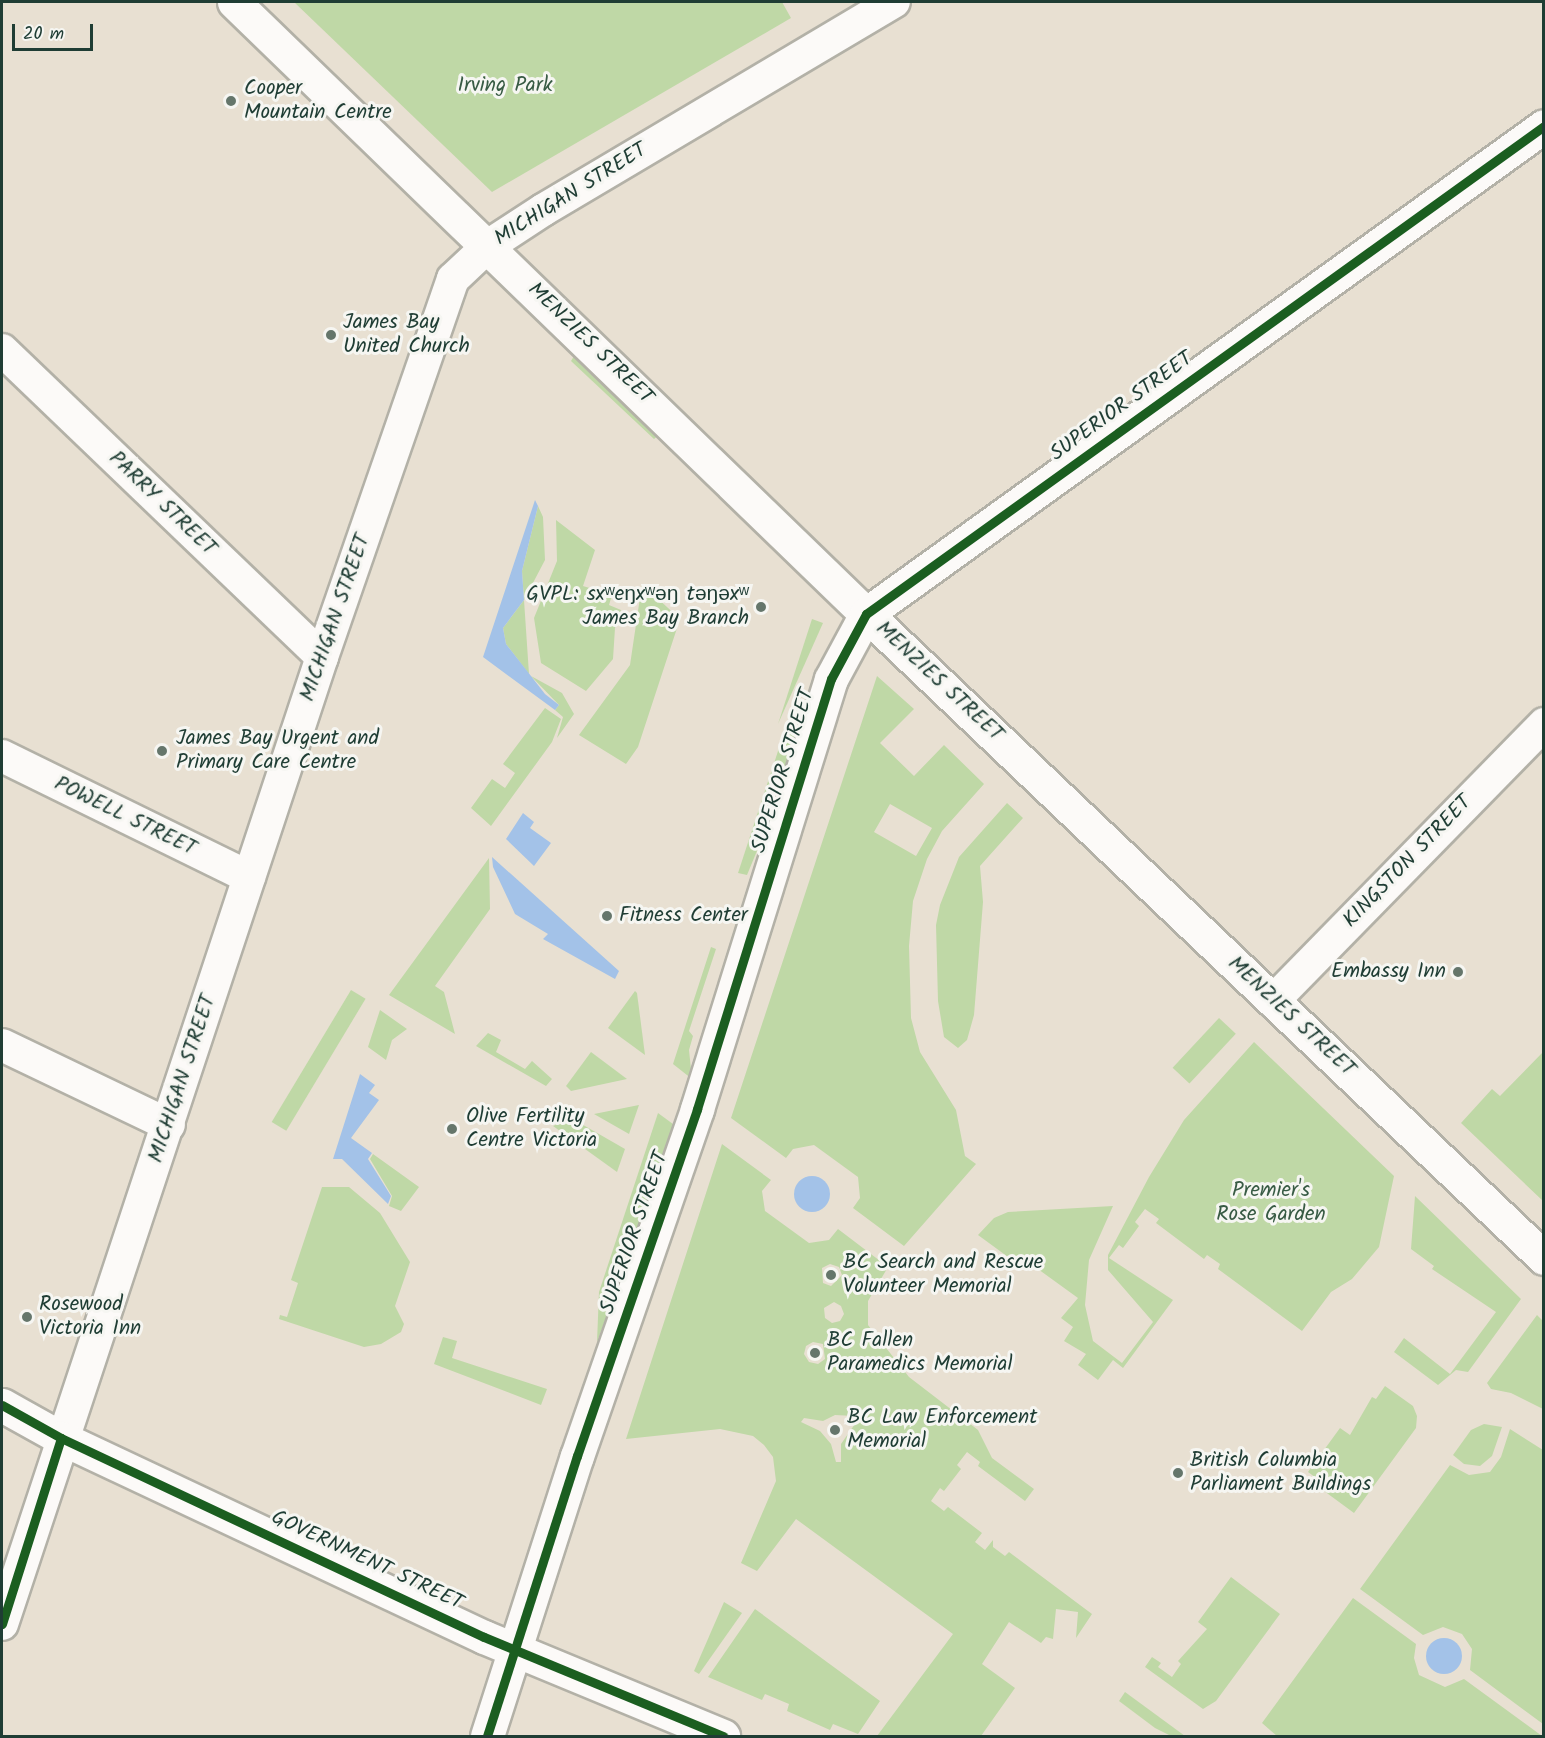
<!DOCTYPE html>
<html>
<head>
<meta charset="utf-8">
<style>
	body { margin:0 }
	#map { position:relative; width:1545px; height:1738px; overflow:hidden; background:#e8e0d2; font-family:Kalam,sans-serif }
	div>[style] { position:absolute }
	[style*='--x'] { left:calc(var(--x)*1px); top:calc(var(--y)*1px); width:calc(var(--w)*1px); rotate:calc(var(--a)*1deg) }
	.green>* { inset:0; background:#bfd8a6; transform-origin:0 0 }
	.water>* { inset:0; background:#a3c2e8 }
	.round { border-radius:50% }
	.roads { filter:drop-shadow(2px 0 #b3b1a7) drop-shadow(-2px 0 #b3b1a7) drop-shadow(0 2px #b3b1a7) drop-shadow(0 -2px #b3b1a7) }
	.street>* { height:32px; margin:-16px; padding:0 16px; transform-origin:16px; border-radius:16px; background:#fcfaf8 }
	.secondary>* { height:33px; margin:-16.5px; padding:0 16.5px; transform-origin:16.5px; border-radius:16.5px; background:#fcfaf8 }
	.cycleway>* { height:9px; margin:-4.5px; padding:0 4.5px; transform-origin:4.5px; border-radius:4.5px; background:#1b5e20 }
	.dots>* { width:16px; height:16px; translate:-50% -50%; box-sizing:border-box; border:3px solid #f6f6f2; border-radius:50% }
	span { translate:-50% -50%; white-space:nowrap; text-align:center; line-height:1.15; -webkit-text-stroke:6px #f6f6f2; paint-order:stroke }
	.park-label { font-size:21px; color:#385b44 }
	.poi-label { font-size:21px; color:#1f3d34 }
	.left { translate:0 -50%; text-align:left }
	.right { translate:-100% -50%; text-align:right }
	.street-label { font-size:21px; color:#1f3d34 }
	.frame { position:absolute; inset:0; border:3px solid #1f3d34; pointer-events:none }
	.scale { position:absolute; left:12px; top:24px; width:81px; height:27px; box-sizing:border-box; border:3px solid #1f3d34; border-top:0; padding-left:8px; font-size:18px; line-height:21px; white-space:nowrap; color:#1f3d34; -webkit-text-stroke:4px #f6f6f2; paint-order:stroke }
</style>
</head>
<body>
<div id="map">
	<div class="green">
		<i style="clip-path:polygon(294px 2px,782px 2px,791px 18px,492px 192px)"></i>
		<i style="clip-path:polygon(574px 356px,593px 367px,661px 433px,654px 439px,571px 361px)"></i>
		<i style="clip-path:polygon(538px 506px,543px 517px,545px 560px,524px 600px,529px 674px,506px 644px,503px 628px,524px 600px,522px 571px)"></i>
		<i style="clip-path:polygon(556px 520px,595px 550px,583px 586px,612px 595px,609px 605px,621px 610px,615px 628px,613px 659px,586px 691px,541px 663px,534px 618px,557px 561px)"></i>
		<i style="clip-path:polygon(642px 584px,680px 619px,638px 747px,626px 764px,579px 735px,630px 665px)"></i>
		<i style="clip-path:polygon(812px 619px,823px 623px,778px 724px)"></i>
		<i style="clip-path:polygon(531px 676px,562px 693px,574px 714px,557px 738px,563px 717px,555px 710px,559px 705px)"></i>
		<i style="clip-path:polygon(evenodd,877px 676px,914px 709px,880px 743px,914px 776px,944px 745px,984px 784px,942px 831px,927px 859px,913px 901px,909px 946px,911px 1018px,920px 1052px,956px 1110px,965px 1156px,976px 1164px,904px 1246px,853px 1208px,860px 1198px,858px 1177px,814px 1145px,793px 1149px,786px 1158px,731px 1118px,877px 676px,890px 804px,932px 828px,916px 856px,874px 832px,890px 804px)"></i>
		<i style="clip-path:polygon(799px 705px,803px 708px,776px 805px,747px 875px,738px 873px,780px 745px)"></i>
		<i style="clip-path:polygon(545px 708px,561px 719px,552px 742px,491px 826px,471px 808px,492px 779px,505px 788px,515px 773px,503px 764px)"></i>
		<i style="clip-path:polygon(1007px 803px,1023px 818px,980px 866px,983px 902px,974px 1015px,967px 1040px,958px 1048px,944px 1037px,938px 1001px,936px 925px,940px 905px,959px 857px)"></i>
		<i style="clip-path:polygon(489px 858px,490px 909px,435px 986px,444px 992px,455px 1034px,389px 995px)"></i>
		<i style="clip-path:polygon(711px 947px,716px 949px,689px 1031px,693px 1036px,689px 1050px,692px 1079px,673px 1064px)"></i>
		<i style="left:351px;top:990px;width:17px;height:154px;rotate:31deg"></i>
		<i style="clip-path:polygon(635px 991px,637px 993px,645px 1055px,608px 1028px)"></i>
		<i style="clip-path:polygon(380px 1010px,407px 1029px,392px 1040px,386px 1060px,368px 1047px)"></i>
		<i style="left:1219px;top:1018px;width:23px;height:68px;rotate:43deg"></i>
		<i style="clip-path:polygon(488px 1033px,501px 1040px,496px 1052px,525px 1069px,532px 1061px,552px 1079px,546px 1086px,476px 1046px)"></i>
		<i style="clip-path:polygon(1254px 1042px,1394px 1176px,1379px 1247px,1352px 1279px,1331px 1292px,1302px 1331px,1218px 1269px,1220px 1264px,1207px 1255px,1204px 1259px,1156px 1223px,1159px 1219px,1145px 1209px,1135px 1222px,1139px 1226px,1123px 1248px,1119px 1245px,1109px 1258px,1173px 1300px,1123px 1368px,1113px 1360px,1098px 1380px,1078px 1365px,1086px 1354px,1064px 1341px,1073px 1327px,1061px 1318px,1078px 1298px,1031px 1264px,1026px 1270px,978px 1235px,994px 1218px,1008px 1212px,1113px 1206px,1089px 1260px,1085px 1305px,1093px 1341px,1122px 1363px,1153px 1322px,1108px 1270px,1108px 1255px,1149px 1177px,1184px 1120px)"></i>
		<i style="clip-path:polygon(591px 1052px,627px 1079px,571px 1091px,566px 1086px)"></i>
		<i style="clip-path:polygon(1543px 1052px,1544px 1201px,1543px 1201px,1461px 1123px,1492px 1089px,1500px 1096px)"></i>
		<i style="clip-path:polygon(639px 1105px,629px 1134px,594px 1114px)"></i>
		<i style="clip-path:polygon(658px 1113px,677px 1127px,597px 1342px,599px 1292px)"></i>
		<i style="clip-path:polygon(571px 1118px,625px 1149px,617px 1172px,553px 1126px)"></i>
		<i style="clip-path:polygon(evenodd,722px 1144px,771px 1180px,762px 1191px,765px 1211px,809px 1243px,829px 1240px,838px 1229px,888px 1267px,868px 1301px,868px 1325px,909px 1377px,978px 1430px,992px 1458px,1034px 1489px,1025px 1501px,978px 1466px,980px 1462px,967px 1452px,957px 1465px,961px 1469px,944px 1491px,940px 1488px,931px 1501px,944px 1511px,948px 1507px,982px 1533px,975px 1542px,985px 1550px,993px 1540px,993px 1547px,1005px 1556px,1009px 1552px,1092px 1614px,1076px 1638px,1078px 1612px,1056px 1609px,1053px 1639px,1046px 1637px,1041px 1643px,1009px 1622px,982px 1664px,1015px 1688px,981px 1736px,877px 1736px,953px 1634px,796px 1519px,757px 1571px,741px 1563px,776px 1481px,773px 1457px,764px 1445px,753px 1436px,720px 1429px,626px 1439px,722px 1144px,830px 1264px,839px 1267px,842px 1275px,831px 1286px,823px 1283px,822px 1268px,830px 1264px,722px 1144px,834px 1302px,841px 1306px,844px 1314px,840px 1321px,832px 1323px,825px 1318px,824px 1308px,834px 1302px,722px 1144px,813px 1342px,823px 1344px,825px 1359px,818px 1364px,809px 1362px,804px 1354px,806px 1346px,813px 1342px,722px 1144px,835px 1415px,854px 1416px,857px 1421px,841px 1444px,841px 1462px,836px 1462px,831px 1444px,820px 1431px,801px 1422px,804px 1418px,823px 1421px,835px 1415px)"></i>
		<i style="clip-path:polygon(373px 1154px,419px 1187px,401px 1211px,389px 1206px,392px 1196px,370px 1159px)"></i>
		<i style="clip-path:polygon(322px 1187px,349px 1187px,380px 1213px,410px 1262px,395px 1306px,404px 1324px,401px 1332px,381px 1344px,364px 1347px,279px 1319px,280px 1315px,287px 1317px,298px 1283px,291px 1280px)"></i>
		<i style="clip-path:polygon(1415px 1196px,1521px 1299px,1468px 1372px,1456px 1370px,1438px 1385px,1394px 1352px,1404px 1338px,1450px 1374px,1496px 1312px,1432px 1269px,1434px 1266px,1411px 1249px)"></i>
		<i style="clip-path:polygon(1537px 1315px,1543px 1321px,1543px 1409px,1511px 1393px,1491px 1389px,1487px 1383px)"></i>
		<i style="clip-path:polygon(443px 1337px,457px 1341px,452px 1358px,547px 1389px,541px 1405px,434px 1364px)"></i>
		<i style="clip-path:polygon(1385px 1386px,1413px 1406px,1417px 1416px,1416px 1428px,1354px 1513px,1320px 1488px,1323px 1483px,1308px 1472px,1340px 1428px,1350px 1435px,1372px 1397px,1376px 1399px)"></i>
		<i style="clip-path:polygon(1484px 1424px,1502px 1427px,1492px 1456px,1480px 1466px,1464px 1464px,1453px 1455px,1471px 1430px)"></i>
		<i style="clip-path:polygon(1510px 1429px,1543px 1450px,1543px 1724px,1470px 1670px,1472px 1649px,1462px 1634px,1443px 1627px,1423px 1635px,1360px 1589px,1450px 1465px,1469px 1475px,1490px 1472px,1501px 1457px)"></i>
		<i style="clip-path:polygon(1231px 1577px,1280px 1614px,1216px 1701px,1203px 1709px,1145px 1667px,1152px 1657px,1161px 1663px,1158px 1667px,1172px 1677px,1181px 1664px,1178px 1661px,1207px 1629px,1198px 1622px)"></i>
		<i style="clip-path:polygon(1353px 1598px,1416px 1644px,1414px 1658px,1419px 1675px,1445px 1687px,1464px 1679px,1542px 1736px,1277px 1736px,1262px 1723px)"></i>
		<i style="clip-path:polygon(724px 1602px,742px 1613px,699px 1674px,694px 1671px)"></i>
		<i style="clip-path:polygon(755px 1609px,880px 1701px,858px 1734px,833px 1724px,830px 1730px,787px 1711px,789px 1704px,765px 1694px,762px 1700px,708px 1677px)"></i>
		<i style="clip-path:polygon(1125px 1692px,1185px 1736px,1171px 1736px,1155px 1728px,1119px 1701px)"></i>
	</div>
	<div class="water">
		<i style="clip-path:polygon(535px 500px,538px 506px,522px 571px,524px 600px,503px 628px,506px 644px,545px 694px,559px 705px,555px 710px,483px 657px)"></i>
		<i style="clip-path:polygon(523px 813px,534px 822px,530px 828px,551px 843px,534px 866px,506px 839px)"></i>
		<i style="clip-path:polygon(492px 857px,619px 971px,615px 979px,543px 939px,548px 934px,515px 914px,493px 867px)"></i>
		<i style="clip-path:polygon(360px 1074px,375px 1085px,369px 1093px,379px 1100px,351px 1138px,372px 1153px,368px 1159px,391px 1196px,388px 1204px,342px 1159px,333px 1159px)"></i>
		<i class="round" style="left:794px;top:1176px;width:36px;height:36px"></i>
		<i class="round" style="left:1426px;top:1638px;width:36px;height:36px"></i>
	</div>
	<div class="roads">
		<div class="street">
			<i style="--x:2;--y:350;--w:443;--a:43.8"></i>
			<i style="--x:2;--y:756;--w:275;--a:26.1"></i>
			<i style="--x:1273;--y:1001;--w:388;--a:-45.6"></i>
			<i style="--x:2;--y:1045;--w:185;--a:25.6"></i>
			<i style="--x:2;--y:1624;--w:1019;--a:-71.69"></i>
			<i style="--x:322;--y:657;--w:400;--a:-70.9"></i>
			<i style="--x:453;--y:279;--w:48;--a:-43.3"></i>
			<i style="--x:488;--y:246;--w:66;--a:-33.2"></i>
			<i style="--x:543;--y:210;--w:408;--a:-30.7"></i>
		</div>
		<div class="secondary">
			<i style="--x:234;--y:2;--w:880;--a:44.08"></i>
			<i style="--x:866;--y:614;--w:935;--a:43.53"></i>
			<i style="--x:2;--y:1405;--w:68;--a:29.2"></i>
			<i style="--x:61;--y:1438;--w:467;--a:25.2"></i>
			<i style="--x:484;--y:1637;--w:259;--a:22.5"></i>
			<i style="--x:487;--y:1736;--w:294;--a:-72.2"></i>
			<i style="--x:577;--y:1456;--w:367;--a:-70.9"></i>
			<i style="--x:697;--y:1109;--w:450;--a:-72.7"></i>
			<i style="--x:831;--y:679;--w:74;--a:-61.7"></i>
			<i style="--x:866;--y:614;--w:835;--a:-35.74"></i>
		</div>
	</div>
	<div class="cycleway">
		<i style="--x:2;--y:1405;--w:68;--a:29.2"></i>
		<i style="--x:61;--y:1438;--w:467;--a:25.2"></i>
		<i style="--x:484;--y:1637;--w:259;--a:22.5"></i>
		<i style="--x:2;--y:1624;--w:195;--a:-72.4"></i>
		<i style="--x:487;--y:1736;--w:294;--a:-72.2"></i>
		<i style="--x:577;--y:1456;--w:367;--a:-70.9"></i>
		<i style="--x:697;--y:1109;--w:450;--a:-72.7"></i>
		<i style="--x:831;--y:679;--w:74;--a:-61.7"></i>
		<i style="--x:866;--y:614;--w:835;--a:-35.74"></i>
	</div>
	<div class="dots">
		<i style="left:231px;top:101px;background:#65766b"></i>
		<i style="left:331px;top:335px;background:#65766b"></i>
		<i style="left:761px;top:607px;background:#65766b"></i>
		<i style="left:162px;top:751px;background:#65766b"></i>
		<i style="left:607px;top:916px;background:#65766b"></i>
		<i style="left:1458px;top:972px;background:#65766b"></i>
		<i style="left:452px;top:1129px;background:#65766b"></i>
		<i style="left:831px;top:1275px;background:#65766b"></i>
		<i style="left:27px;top:1317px;background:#65766b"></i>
		<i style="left:815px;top:1353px;background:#65766b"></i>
		<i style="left:835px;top:1430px;background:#65766b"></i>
		<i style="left:1178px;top:1473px;background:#65766b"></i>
	</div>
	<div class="park-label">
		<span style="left:505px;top:86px">Irving Park</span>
		<span style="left:1271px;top:1203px">Premier's<br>Rose Garden</span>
	</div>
	<div class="poi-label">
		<span class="left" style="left:244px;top:101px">Cooper<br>Mountain Centre</span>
		<span class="left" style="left:343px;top:335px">James Bay<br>United Church</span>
		<span class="right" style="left:749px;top:607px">GVPL: sxʷeŋxʷəŋ təŋəxʷ<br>James Bay Branch</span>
		<span class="left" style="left:176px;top:751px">James Bay Urgent and<br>Primary Care Centre</span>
		<span class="left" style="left:619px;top:916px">Fitness Center</span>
		<span class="right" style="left:1446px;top:972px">Embassy Inn</span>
		<span class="left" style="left:466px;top:1129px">Olive Fertility<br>Centre Victoria</span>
		<span class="left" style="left:843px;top:1275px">BC Search and Rescue<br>Volunteer Memorial</span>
		<span class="left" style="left:39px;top:1317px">Rosewood<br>Victoria Inn</span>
		<span class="left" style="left:827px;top:1353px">BC Fallen<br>Paramedics Memorial</span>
		<span class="left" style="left:847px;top:1430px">BC Law Enforcement<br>Memorial</span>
		<span class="left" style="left:1190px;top:1473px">British Columbia<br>Parliament Buildings</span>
	</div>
	<div class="street-label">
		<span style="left:571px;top:195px;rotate:-32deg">MICHIGAN STREET</span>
		<span style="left:590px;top:344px;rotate:44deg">MENZIES STREET</span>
		<span style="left:1122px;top:407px;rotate:-36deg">SUPERIOR STREET</span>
		<span style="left:162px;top:504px;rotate:44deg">PARRY STREET</span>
		<span style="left:336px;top:618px;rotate:-71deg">MICHIGAN STREET</span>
		<span style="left:939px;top:682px;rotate:43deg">MENZIES STREET</span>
		<span style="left:784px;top:771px;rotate:-73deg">SUPERIOR STREET</span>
		<span style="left:125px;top:817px;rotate:26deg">POWELL STREET</span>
		<span style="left:1408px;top:862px;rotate:-46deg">KINGSTON STREET</span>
		<span style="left:1291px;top:1017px;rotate:43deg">MENZIES STREET</span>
		<span style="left:183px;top:1079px;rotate:-72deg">MICHIGAN STREET</span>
		<span style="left:635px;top:1233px;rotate:-71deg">SUPERIOR STREET</span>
		<span style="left:367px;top:1561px;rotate:25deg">GOVERNMENT STREET</span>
	</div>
	<div class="frame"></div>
	<div class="scale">20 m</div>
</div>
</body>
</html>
